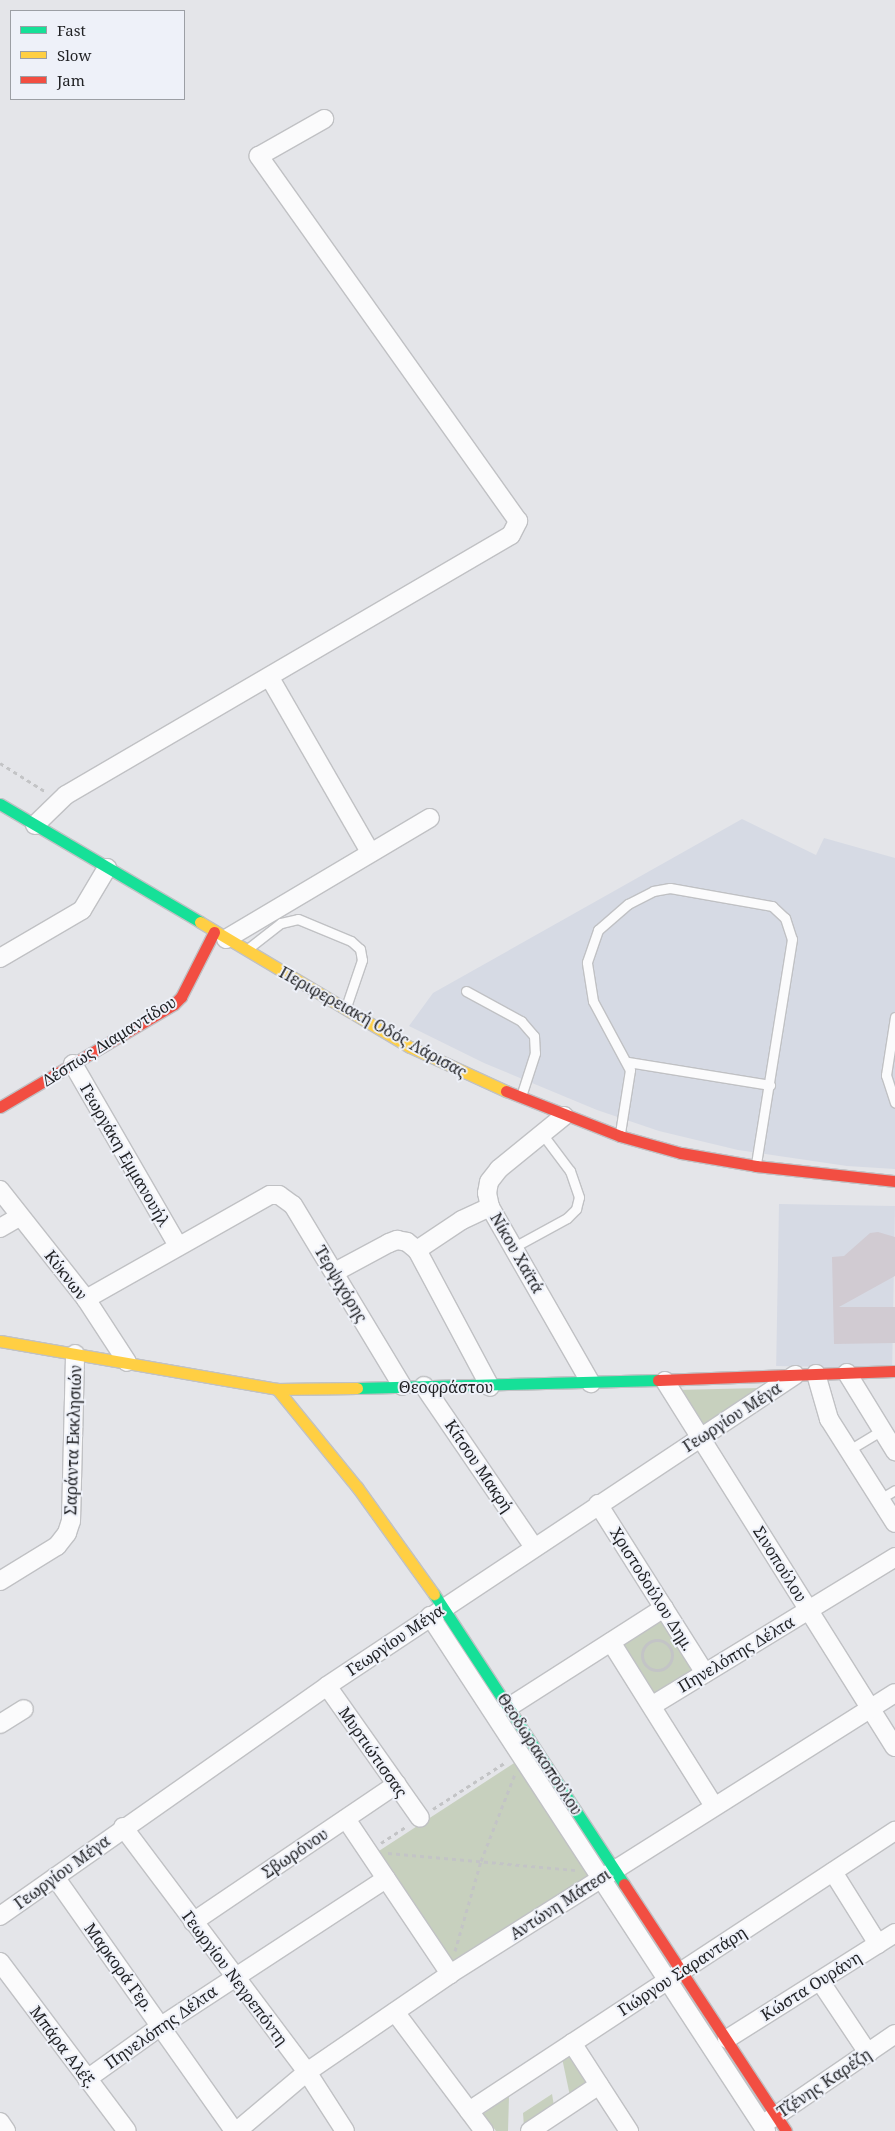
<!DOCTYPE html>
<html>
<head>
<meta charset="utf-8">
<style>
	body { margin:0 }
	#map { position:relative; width:895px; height:2131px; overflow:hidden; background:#e4e5e9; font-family:"Noto Serif",serif }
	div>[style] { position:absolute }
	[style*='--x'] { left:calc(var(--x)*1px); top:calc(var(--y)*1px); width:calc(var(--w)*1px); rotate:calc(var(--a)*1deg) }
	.built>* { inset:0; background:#d6dae4; transform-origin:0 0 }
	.green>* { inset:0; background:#c7d0be; transform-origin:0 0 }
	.building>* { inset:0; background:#d1cbd2 }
	.path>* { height:3px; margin-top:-1.5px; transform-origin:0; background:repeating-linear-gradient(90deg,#c3c4c6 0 4px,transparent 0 8px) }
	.path>.ring { margin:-1.5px; padding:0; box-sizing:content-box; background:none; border:3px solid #c3c4c6; border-radius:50% }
	.roads { filter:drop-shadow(1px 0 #c0c1c4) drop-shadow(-1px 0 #c0c1c4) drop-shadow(0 1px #c0c1c4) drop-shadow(0 -1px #c0c1c4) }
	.lane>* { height:9px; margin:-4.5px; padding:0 4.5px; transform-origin:4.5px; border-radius:4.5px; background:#fbfbfc }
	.street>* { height:18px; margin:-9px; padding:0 9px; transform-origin:9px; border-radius:9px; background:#fbfbfc }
	.fast>* { height:11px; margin:-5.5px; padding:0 5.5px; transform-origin:5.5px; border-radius:5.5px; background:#16e098 }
	.slow>* { height:11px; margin:-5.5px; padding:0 5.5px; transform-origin:5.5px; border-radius:5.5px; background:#ffcf43 }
	.jam>* { height:11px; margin:-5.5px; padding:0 5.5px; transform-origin:5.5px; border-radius:5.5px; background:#f24e42 }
	span { translate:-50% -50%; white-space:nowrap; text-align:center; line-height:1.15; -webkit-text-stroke:4px #eef1f9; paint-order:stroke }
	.street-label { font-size:16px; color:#222326 }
	.legend { position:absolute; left:10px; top:10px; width:175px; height:90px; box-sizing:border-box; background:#eef1f9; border:1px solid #9c9fa5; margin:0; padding:6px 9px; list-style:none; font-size:15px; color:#222326 }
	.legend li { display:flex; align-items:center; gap:10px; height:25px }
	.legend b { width:25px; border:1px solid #9c9fa5 }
</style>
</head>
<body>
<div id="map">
	<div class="built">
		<i style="clip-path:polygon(742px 819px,816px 855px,824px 838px,895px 858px,895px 1169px,847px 1166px,738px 1150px,659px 1131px,597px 1110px,484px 1063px,409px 1026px,433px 993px)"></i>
		<i style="left:779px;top:1204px;width:116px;height:162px;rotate:1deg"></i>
	</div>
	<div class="green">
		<i style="clip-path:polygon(760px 1388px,698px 1429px,676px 1390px)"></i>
		<i style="left:659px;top:1618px;width:61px;height:49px;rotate:57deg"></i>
		<i style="left:522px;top:1758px;width:136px;height:173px;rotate:57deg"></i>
		<i style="clip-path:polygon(573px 2051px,592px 2081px,570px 2096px,562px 2058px)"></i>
		<i style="clip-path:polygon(552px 2094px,554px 2106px,524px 2127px,523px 2113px)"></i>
		<i style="clip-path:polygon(509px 2096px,508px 2131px,496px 2131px,483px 2114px)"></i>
	</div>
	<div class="building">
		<i style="clip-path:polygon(878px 1232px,895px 1237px,895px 1276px,839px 1307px,895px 1307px,895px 1343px,834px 1344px,832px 1257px,844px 1256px,870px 1233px)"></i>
	</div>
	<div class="path">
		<i style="--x:0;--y:763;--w:54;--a:32.2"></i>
		<i class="ring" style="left:642px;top:1640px;width:27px;height:27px"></i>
		<i style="--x:433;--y:1809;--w:87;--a:-32.8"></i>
		<i style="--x:381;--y:1843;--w:31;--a:-33"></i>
		<i style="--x:388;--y:1853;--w:189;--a:5.2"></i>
		<i style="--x:455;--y:1951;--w:94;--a:-73.9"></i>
		<i style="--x:481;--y:1861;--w:93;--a:-68.7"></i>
	</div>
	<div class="roads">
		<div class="lane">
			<i style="--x:250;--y:947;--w:39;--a:-38"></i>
			<i style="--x:281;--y:923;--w:17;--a:-13"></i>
			<i style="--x:298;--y:919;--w:57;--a:22.5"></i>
			<i style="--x:351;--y:941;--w:12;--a:42"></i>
			<i style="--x:360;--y:949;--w:11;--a:80"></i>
			<i style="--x:362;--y:960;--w:50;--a:108.8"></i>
			<i style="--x:466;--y:991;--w:63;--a:28.6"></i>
			<i style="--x:521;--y:1021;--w:20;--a:49"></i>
			<i style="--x:534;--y:1036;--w:17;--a:87"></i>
			<i style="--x:535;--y:1053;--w:45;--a:108"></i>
			<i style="--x:895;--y:1017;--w:59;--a:98.8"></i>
			<i style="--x:886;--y:1075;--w:29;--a:72"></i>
			<i style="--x:628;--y:1062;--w:144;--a:9.2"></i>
			<i style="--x:620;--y:1133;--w:64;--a:-81"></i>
			<i style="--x:630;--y:1070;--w:78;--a:-118.2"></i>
			<i style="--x:593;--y:1001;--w:39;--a:-99"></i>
			<i style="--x:587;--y:962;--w:34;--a:-71"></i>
			<i style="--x:598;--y:930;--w:40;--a:-41"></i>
			<i style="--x:628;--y:904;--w:28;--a:-27"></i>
			<i style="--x:653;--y:891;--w:17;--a:-10"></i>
			<i style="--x:670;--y:888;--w:104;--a:10"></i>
			<i style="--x:772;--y:906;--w:18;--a:43"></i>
			<i style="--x:785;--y:918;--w:22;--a:72"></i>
			<i style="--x:792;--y:939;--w:227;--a:99.1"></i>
			<i style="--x:514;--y:1247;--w:60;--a:-28.7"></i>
			<i style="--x:567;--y:1218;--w:13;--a:-45"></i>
			<i style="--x:576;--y:1209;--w:12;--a:-76"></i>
			<i style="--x:579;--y:1197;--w:28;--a:-109"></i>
			<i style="--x:570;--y:1171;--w:45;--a:-126.9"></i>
			<i style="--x:849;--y:1450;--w:39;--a:-31"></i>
			<i style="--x:880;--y:1499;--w:17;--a:-31"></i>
		</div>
		<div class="street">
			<i style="--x:270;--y:678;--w:201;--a:60.1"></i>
			<i style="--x:35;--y:825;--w:43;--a:-44.1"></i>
			<i style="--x:66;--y:795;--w:515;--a:-30.3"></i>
			<i style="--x:511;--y:535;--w:16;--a:-63"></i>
			<i style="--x:518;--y:521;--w:448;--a:-125.4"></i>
			<i style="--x:259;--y:156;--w:75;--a:-29.6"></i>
			<i style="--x:226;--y:939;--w:237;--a:-30.7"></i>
			<i style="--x:0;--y:958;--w:95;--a:-30.3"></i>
			<i style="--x:82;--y:910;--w:49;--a:-59.2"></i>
			<i style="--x:73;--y:1064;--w:210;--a:60"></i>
			<i style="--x:564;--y:1116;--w:84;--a:140.8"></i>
			<i style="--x:499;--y:1169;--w:16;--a:128"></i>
			<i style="--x:489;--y:1182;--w:11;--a:100"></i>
			<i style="--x:487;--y:1193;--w:14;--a:78"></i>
			<i style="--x:490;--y:1207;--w:203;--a:60.2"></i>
			<i style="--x:0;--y:1190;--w:139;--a:51.7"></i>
			<i style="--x:86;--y:1299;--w:75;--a:56.9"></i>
			<i style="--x:0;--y:1228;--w:22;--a:-30"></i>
			<i style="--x:417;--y:1250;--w:54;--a:-33.7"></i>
			<i style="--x:462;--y:1220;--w:31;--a:-25"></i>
			<i style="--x:335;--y:1272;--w:61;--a:-28.2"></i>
			<i style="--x:389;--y:1243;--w:9;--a:-21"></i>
			<i style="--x:397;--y:1240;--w:10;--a:11"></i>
			<i style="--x:407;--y:1242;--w:13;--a:39"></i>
			<i style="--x:417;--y:1250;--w:155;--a:61.9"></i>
			<i style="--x:86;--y:1299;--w:211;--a:-29.5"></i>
			<i style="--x:270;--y:1195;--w:9;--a:0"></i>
			<i style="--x:279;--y:1195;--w:17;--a:36"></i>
			<i style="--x:293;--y:1205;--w:211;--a:58.9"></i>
			<i style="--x:847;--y:1373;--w:92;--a:58.4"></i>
			<i style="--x:816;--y:1374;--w:47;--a:73.9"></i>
			<i style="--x:829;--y:1419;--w:123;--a:57.6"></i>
			<i style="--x:665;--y:1381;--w:432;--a:57.9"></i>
			<i style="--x:424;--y:1386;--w:195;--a:55.7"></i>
			<i style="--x:598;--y:1504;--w:200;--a:57.7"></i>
			<i style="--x:0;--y:1581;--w:67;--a:-31.6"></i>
			<i style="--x:57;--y:1546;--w:16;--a:-52"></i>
			<i style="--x:67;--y:1533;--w:13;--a:-72"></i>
			<i style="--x:71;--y:1521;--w:167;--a:-88.6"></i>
			<i style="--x:430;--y:1616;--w:615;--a:56.88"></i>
			<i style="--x:611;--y:1642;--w:194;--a:57.9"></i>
			<i style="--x:327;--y:1686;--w:161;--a:54.8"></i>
			<i style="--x:653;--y:1705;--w:284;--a:-31.4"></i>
			<i style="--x:509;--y:1707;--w:184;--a:-32.6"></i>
			<i style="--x:0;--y:1724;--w:28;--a:-32"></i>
			<i style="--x:346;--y:1819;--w:187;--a:56.1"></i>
			<i style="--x:123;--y:1827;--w:306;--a:53.1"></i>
			<i style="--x:307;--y:2072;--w:70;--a:57.2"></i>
			<i style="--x:833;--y:1872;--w:85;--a:58"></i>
			<i style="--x:55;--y:1877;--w:311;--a:54.8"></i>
			<i style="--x:0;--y:1916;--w:400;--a:-35.1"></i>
			<i style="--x:327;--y:1686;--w:562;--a:-33.61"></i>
			<i style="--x:193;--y:1922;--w:246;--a:-34.1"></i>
			<i style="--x:0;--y:1962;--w:211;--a:53.1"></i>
			<i style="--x:820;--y:1981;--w:87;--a:56.3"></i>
			<i style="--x:395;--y:2012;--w:149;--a:53.2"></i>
			<i style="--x:727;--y:2039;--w:199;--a:-32.2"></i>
			<i style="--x:572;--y:2043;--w:105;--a:57.1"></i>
			<i style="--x:87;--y:2079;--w:91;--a:-35.6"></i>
			<i style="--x:161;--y:2026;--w:269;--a:-33.2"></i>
			<i style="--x:469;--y:2111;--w:510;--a:-33.32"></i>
			<i style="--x:768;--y:2121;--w:154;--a:-34.4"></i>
			<i style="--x:0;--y:2122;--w:11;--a:56"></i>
			<i style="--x:237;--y:2131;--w:92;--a:-40.1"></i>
			<i style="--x:307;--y:2072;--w:173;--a:-34.4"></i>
			<i style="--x:450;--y:1974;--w:526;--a:-32.27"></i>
			<i style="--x:530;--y:2131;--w:83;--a:-33.7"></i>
		</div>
		<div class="fast">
			<i style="--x:0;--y:804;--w:232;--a:30.5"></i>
			<i style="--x:357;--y:1388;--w:301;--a:-1.5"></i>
			<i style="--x:434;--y:1594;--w:347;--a:56.8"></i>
		</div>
		<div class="slow">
			<i style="--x:200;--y:922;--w:244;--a:30.8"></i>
			<i style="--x:410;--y:1047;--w:106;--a:24.6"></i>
			<i style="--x:0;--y:1341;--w:281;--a:9.8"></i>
			<i style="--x:277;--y:1389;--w:80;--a:-0.7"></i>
			<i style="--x:277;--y:1389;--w:127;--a:50.8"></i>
			<i style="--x:357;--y:1487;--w:132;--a:54.3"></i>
		</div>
		<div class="jam">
			<i style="--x:506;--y:1091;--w:123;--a:21.5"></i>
			<i style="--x:620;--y:1136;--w:63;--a:15.6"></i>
			<i style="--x:681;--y:1153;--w:76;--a:9.8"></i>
			<i style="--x:756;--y:1166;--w:140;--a:6.2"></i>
			<i style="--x:0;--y:1107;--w:202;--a:-30.6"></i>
			<i style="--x:174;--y:1004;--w:10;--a:-45"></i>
			<i style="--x:181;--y:997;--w:73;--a:-63.1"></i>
			<i style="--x:658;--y:1380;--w:237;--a:-2.2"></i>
			<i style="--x:624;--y:1884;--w:295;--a:56.7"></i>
		</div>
	</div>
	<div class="street-label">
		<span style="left:373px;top:1022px;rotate:29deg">Περιφερειακή Οδός Λάρισας</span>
		<span style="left:109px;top:1041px;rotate:-32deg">Δέσπως Διαμαντίδου</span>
		<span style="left:125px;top:1155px;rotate:60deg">Γεωργάκη Εμμανουήλ</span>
		<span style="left:517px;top:1253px;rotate:60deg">Νίκου Χαϊτά</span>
		<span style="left:66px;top:1275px;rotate:52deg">Κύκνων</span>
		<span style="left:341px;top:1284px;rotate:59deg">Τερψιχόρης</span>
		<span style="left:446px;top:1387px">Θεοφράστου</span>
		<span style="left:732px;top:1417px;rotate:-33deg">Γεωργίου Μέγα</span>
		<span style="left:73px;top:1440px;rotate:-88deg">Σαράντα Εκκλησιών</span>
		<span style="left:479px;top:1466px;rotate:56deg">Κίτσου Μακρή</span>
		<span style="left:780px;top:1564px;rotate:58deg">Σινοπούλου</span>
		<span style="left:652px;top:1589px;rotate:58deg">Χριστοδούλου Δημ.</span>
		<span style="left:395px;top:1640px;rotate:-34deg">Γεωργίου Μέγα</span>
		<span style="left:736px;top:1654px;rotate:-31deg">Πηνελόπης Δέλτα</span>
		<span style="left:373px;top:1752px;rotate:55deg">Μυρτιώτισσας</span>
		<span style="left:540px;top:1754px;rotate:57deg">Θεοδωρακοπούλου</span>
		<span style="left:295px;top:1853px;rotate:-34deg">Σβωρόνου</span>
		<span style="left:62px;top:1872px;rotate:-36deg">Γεωργίου Μέγα</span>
		<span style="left:560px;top:1904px;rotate:-33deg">Αντώνη Μάτεσι</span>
		<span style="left:119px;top:1967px;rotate:54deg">Μαρκορά Γερ.</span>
		<span style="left:682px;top:1971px;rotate:-33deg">Γιώργου Σαραντάρη</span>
		<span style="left:235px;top:1978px;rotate:53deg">Γεωργίου Νεγρεπόντη</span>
		<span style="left:811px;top:1986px;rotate:-32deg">Κώστα Ουράνη</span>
		<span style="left:161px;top:2027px;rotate:-35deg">Πηνελόπης Δέλτα</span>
		<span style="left:63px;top:2047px;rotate:53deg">Μπάρα Αλέξ.</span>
		<span style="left:824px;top:2083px;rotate:-34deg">Τζένης Καρέζη</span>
	</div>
	<ul class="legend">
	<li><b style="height:6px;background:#16e098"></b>Fast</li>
	<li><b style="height:6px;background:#ffcf43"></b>Slow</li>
	<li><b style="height:6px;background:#f24e42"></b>Jam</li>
	</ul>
</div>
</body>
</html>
